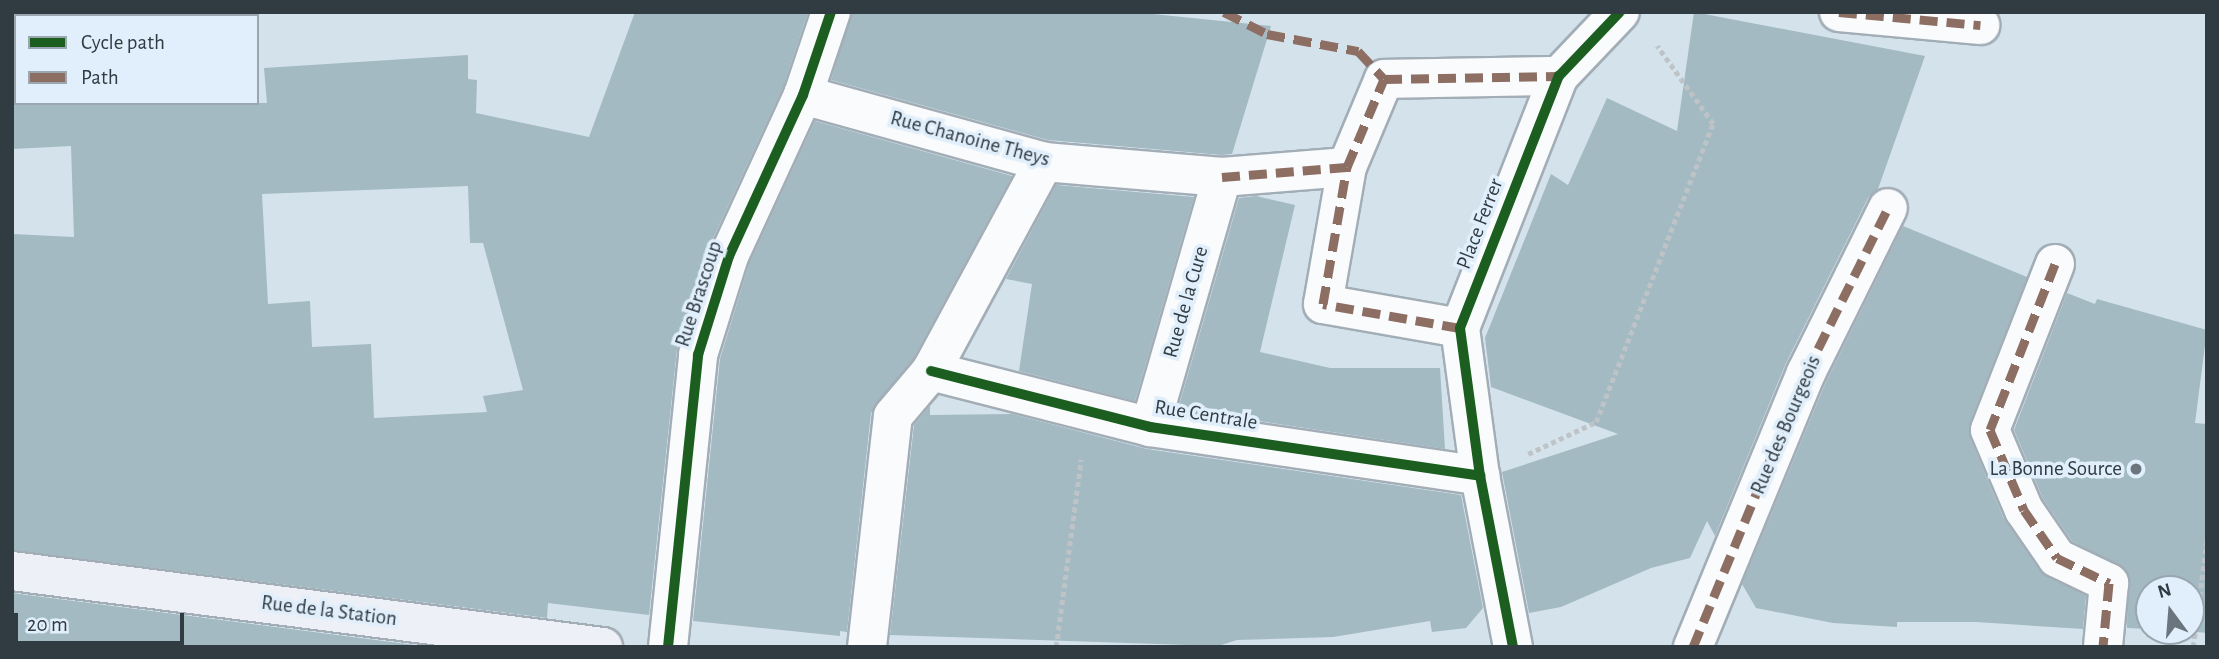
<!DOCTYPE html>
<html>
<head>
<meta charset="utf-8">
<style>
	body { margin:0 }
	#map { position:relative; width:2219px; height:659px; overflow:hidden; background:#d4e2ec; font-family:"Alegreya Sans",sans-serif }
	div>[style] { position:absolute }
	[style*='--x'] { left:calc(var(--x)*1px); top:calc(var(--y)*1px); width:calc(var(--w)*1px); rotate:calc(var(--a)*1deg) }
	.building>* { inset:0; background:#a3bac2 }
	.path>* { height:4.5px; margin-top:-2.25px; transform-origin:0; background:repeating-linear-gradient(90deg,#bdc3c6 0 5px,transparent 0 8.5px) }
	.roads { filter:drop-shadow(2px 0 #a2adb6) drop-shadow(-2px 0 #a2adb6) drop-shadow(0 2px #a2adb6) drop-shadow(0 -2px #a2adb6) }
	.minor>* { height:38px; margin:-19px; padding:0 19px; transform-origin:19px; border-radius:19px; background:#f9fbfc }
	.major>* { height:38px; margin:-19px; padding:0 19px; transform-origin:19px; border-radius:19px; background:#edf0f6 }
	.quiet>* { height:9px; margin-top:-4.5px; transform-origin:0; background:repeating-linear-gradient(90deg,#8d6e63 0 18px,transparent 0 27px) }
	.cycleway>* { height:10px; margin:-5px; padding:0 5px; transform-origin:5px; border-radius:5px; background:#1b5e20 }
	.dots>* { width:19px; height:19px; translate:-50% -50%; box-sizing:border-box; border:4px solid #e0effb; border-radius:50% }
	span { translate:-50% -50%; white-space:nowrap; text-align:center; line-height:1.15; -webkit-text-stroke:7px #e0effb; paint-order:stroke }
	.street-label { font-size:21px; color:#313b42 }
	.poi-label { font-size:21px; color:#313b42 }
	.right { translate:-100% -50%; text-align:right }
	.frame { position:absolute; inset:0; border:14px solid #313b42; pointer-events:none }
	.legend { position:absolute; left:14px; top:14px; width:245px; height:91px; box-sizing:border-box; background:#e0effb; border:2px solid #9aa7b1; margin:0; padding:9px 12px; list-style:none; font-size:21px; color:#313b42 }
	.legend li { display:flex; align-items:center; gap:14px; height:35px }
	.legend b { width:35px; border:2px solid #9aa7b1 }
	.north { position:absolute; left:2135px; top:575px; width:70px; height:70px; box-sizing:border-box; background:#e0effb; border:2px solid #9aa7b1; border-radius:50%; rotate:344deg; font-size:19px; font-weight:700; line-height:28px; text-align:center; color:#313b42 }
	.north::after { content:''; display:block; margin:auto; width:24px; height:32px; background:#6a757e; clip-path:polygon(50% 0,100% 100%,50% 72%,0 100%) }
	.scale { position:absolute; left:14px; top:613px; width:170px; height:32px; box-sizing:border-box; border:4px solid #313b42; border-top:0; padding-left:9px; font-size:21px; line-height:24px; white-space:nowrap; color:#313b42; -webkit-text-stroke:5px #e0effb; paint-order:stroke }
</style>
</head>
<body>
<div id="map">
	<div class="building">
		<i style="clip-path:polygon(evenodd,635px 12px,808px 12px,783px 87px,709px 247px,677px 349px,649px 615px,548px 603px,547px 618px,12px 550px,12px 234px,74px 237px,71px 146px,12px 149px,12px 103px,267px 103px,264px 68px,468px 55px,468px 79px,477px 80px,476px 113px,589px 137px,635px 12px,468px 186px,470px 243px,483px 243px,523px 390px,483px 396px,487px 412px,374px 418px,371px 344px,312px 347px,310px 301px,268px 304px,262px 194px,468px 186px)"></i>
		<i style="clip-path:polygon(852px 12px,1143px 13px,1271px 26px,1232px 154px,1222px 155px,1048px 140px,831px 80px)"></i>
		<i style="clip-path:polygon(1694px 12px,1925px 56px,1878px 189px,1868px 198px,1786px 363px,1715px 536px,1707px 521px,1690px 558px,1651px 568px,1561px 607px,1529px 613px,1502px 472px,1618px 434px,1491px 387px,1485px 338px,1551px 174px,1568px 185px,1607px 98px,1677px 131px)"></i>
		<i style="clip-path:polygon(815px 121px,1012px 176px,913px 359px,871px 413px,847px 632px,840px 631px,840px 636px,693px 621px,720px 359px,749px 264px)"></i>
		<i style="clip-path:polygon(1056px 185px,1194px 197px,1135px 401px,1019px 371px,1032px 284px,1006px 279px)"></i>
		<i style="clip-path:polygon(1256px 196px,1295px 205px,1260px 352px,1330px 368px,1440px 368px,1445px 449px,1178px 409px,1239px 198px)"></i>
		<i style="clip-path:polygon(1903px 226px,2027px 277px,1970px 422px,1970px 438px,2004px 519px,2039px 570px,2086px 596px,2083px 629px,1976px 622px,1897px 622px,1897px 627px,1833px 623px,1756px 608px,1742px 584px,1826px 382px)"></i>
		<i style="clip-path:polygon(2067px 293px,2095px 304px,2097px 299px,2207px 330px,2195px 423px,2207px 424px,2207px 633px,2186px 631px,2191px 631px,2191px 589px,2149px 589px,2149px 629px,2127px 628px,2128px 572px,2072px 541px,2043px 499px,2014px 430px)"></i>
		<i style="clip-path:polygon(930px 406px,930px 415px,1012px 414px,1147px 449px,1461px 495px,1483px 608px,1466px 628px,1432px 632px,1430px 621px,1333px 637px,1237px 640px,1218px 646px,890px 635px,914px 425px)"></i>
		<i style="clip-path:polygon(12px 593px,430px 647px,12px 647px)"></i>
	</div>
	<div class="path">
		<i style="--x:1528;--y:454;--w:75;--a:-25.2"></i>
		<i style="--x:1596;--y:422;--w:320;--a:-68.6"></i>
		<i style="--x:1713;--y:124;--w:96;--a:-125.7"></i>
		<i style="--x:1056;--y:647;--w:189;--a:-82.4"></i>
		<i style="--x:2193;--y:647;--w:111;--a:-82.7"></i>
	</div>
	<div class="roads">
		<div class="minor">
			<i style="--x:1839;--y:12;--w:142;--a:5.3"></i>
			<i style="--x:803;--y:95;--w:250;--a:15.5"></i>
			<i style="--x:1044;--y:162;--w:179;--a:4.8"></i>
			<i style="--x:1222;--y:177;--w:125;--a:-4.6"></i>
			<i style="--x:2055;--y:264;--w:178;--a:111.4"></i>
			<i style="--x:1990;--y:430;--w:87;--a:67"></i>
			<i style="--x:2024;--y:510;--w:58;--a:55.5"></i>
			<i style="--x:2057;--y:558;--w:58;--a:25.7"></i>
			<i style="--x:2109;--y:583;--w:64;--a:95.4"></i>
			<i style="--x:1460;--y:328;--w:139;--a:-170.1"></i>
			<i style="--x:1323;--y:304;--w:139;--a:-80.1"></i>
			<i style="--x:1347;--y:167;--w:95;--a:-67.2"></i>
			<i style="--x:1384;--y:79;--w:175;--a:-1"></i>
			<i style="--x:931;--y:371;--w:226;--a:14.3"></i>
			<i style="--x:1150;--y:427;--w:334;--a:8.4"></i>
			<i style="--x:1150;--y:427;--w:260;--a:-73.9"></i>
			<i style="--x:668;--y:647;--w:294;--a:-84.1"></i>
			<i style="--x:698;--y:355;--w:104;--a:-72.6"></i>
			<i style="--x:729;--y:256;--w:177;--a:-65.3"></i>
			<i style="--x:803;--y:95;--w:88;--a:-71.4"></i>
			<i style="--x:867;--y:647;--w:232;--a:-83.6"></i>
			<i style="--x:893;--y:416;--w:59;--a:-49.8"></i>
			<i style="--x:931;--y:371;--w:238;--a:-61.6"></i>
			<i style="--x:1513;--y:647;--w:174;--a:-100.9"></i>
			<i style="--x:1480;--y:476;--w:149;--a:-97.7"></i>
			<i style="--x:1460;--y:328;--w:271;--a:-68.6"></i>
			<i style="--x:1559;--y:76;--w:88;--a:-46.4"></i>
			<i style="--x:1693;--y:647;--w:296;--a:-67.6"></i>
			<i style="--x:1806;--y:373;--w:184;--a:-63.6"></i>
		</div>
		<div class="major">
			<i style="--x:12;--y:571;--w:596;--a:7.33"></i>
		</div>
	</div>
	<div class="quiet">
		<i style="--x:1224;--y:12;--w:48;--a:27.1"></i>
		<i style="--x:1267;--y:34;--w:93;--a:10.6"></i>
		<i style="--x:1358;--y:51;--w:38;--a:47"></i>
		<i style="--x:1839;--y:12;--w:142;--a:5.3"></i>
		<i style="--x:1222;--y:177;--w:125;--a:-4.6"></i>
		<i style="--x:2055;--y:264;--w:178;--a:111.4"></i>
		<i style="--x:1990;--y:430;--w:87;--a:67"></i>
		<i style="--x:2024;--y:510;--w:58;--a:55.5"></i>
		<i style="--x:2057;--y:558;--w:58;--a:25.7"></i>
		<i style="--x:2109;--y:583;--w:64;--a:95.4"></i>
		<i style="--x:1460;--y:328;--w:139;--a:-170.1"></i>
		<i style="--x:1323;--y:304;--w:139;--a:-80.1"></i>
		<i style="--x:1347;--y:167;--w:95;--a:-67.2"></i>
		<i style="--x:1384;--y:79;--w:175;--a:-1"></i>
		<i style="--x:1693;--y:647;--w:296;--a:-67.6"></i>
		<i style="--x:1806;--y:373;--w:184;--a:-63.6"></i>
	</div>
	<div class="cycleway">
		<i style="--x:931;--y:371;--w:226;--a:14.3"></i>
		<i style="--x:1150;--y:427;--w:334;--a:8.4"></i>
		<i style="--x:668;--y:647;--w:294;--a:-84.1"></i>
		<i style="--x:698;--y:355;--w:104;--a:-72.6"></i>
		<i style="--x:729;--y:256;--w:177;--a:-65.3"></i>
		<i style="--x:803;--y:95;--w:88;--a:-71.4"></i>
		<i style="--x:1513;--y:647;--w:174;--a:-100.9"></i>
		<i style="--x:1480;--y:476;--w:149;--a:-97.7"></i>
		<i style="--x:1460;--y:328;--w:271;--a:-68.6"></i>
		<i style="--x:1559;--y:76;--w:88;--a:-46.4"></i>
	</div>
	<div class="dots">
		<i style="left:2136px;top:469px;background:#6a757e"></i>
	</div>
	<div class="street-label">
		<span style="left:970px;top:139px;rotate:15deg">Rue Chanoine Theys</span>
		<span style="left:1480px;top:224px;rotate:-69deg">Place Ferrer</span>
		<span style="left:699px;top:294px;rotate:-72deg">Rue Brascoup</span>
		<span style="left:1186px;top:302px;rotate:-74deg">Rue de la Cure</span>
		<span style="left:1206px;top:415px;rotate:9deg">Rue Centrale</span>
		<span style="left:1786px;top:425px;rotate:-67deg">Rue des Bourgeois</span>
		<span style="left:329px;top:611px;rotate:7deg">Rue de la Station</span>
	</div>
	<div class="poi-label">
		<span class="right" style="left:2122px;top:469px">La Bonne Source</span>
	</div>
	<div class="frame"></div>
	<ul class="legend">
	<li><b style="height:9px;background:#1b5e20"></b>Cycle path</li>
	<li><b style="height:9px;background:#8d6e63"></b>Path</li>
	</ul>
	<div class="north">N</div>
	<div class="scale">20 m</div>
</div>
</body>
</html>
